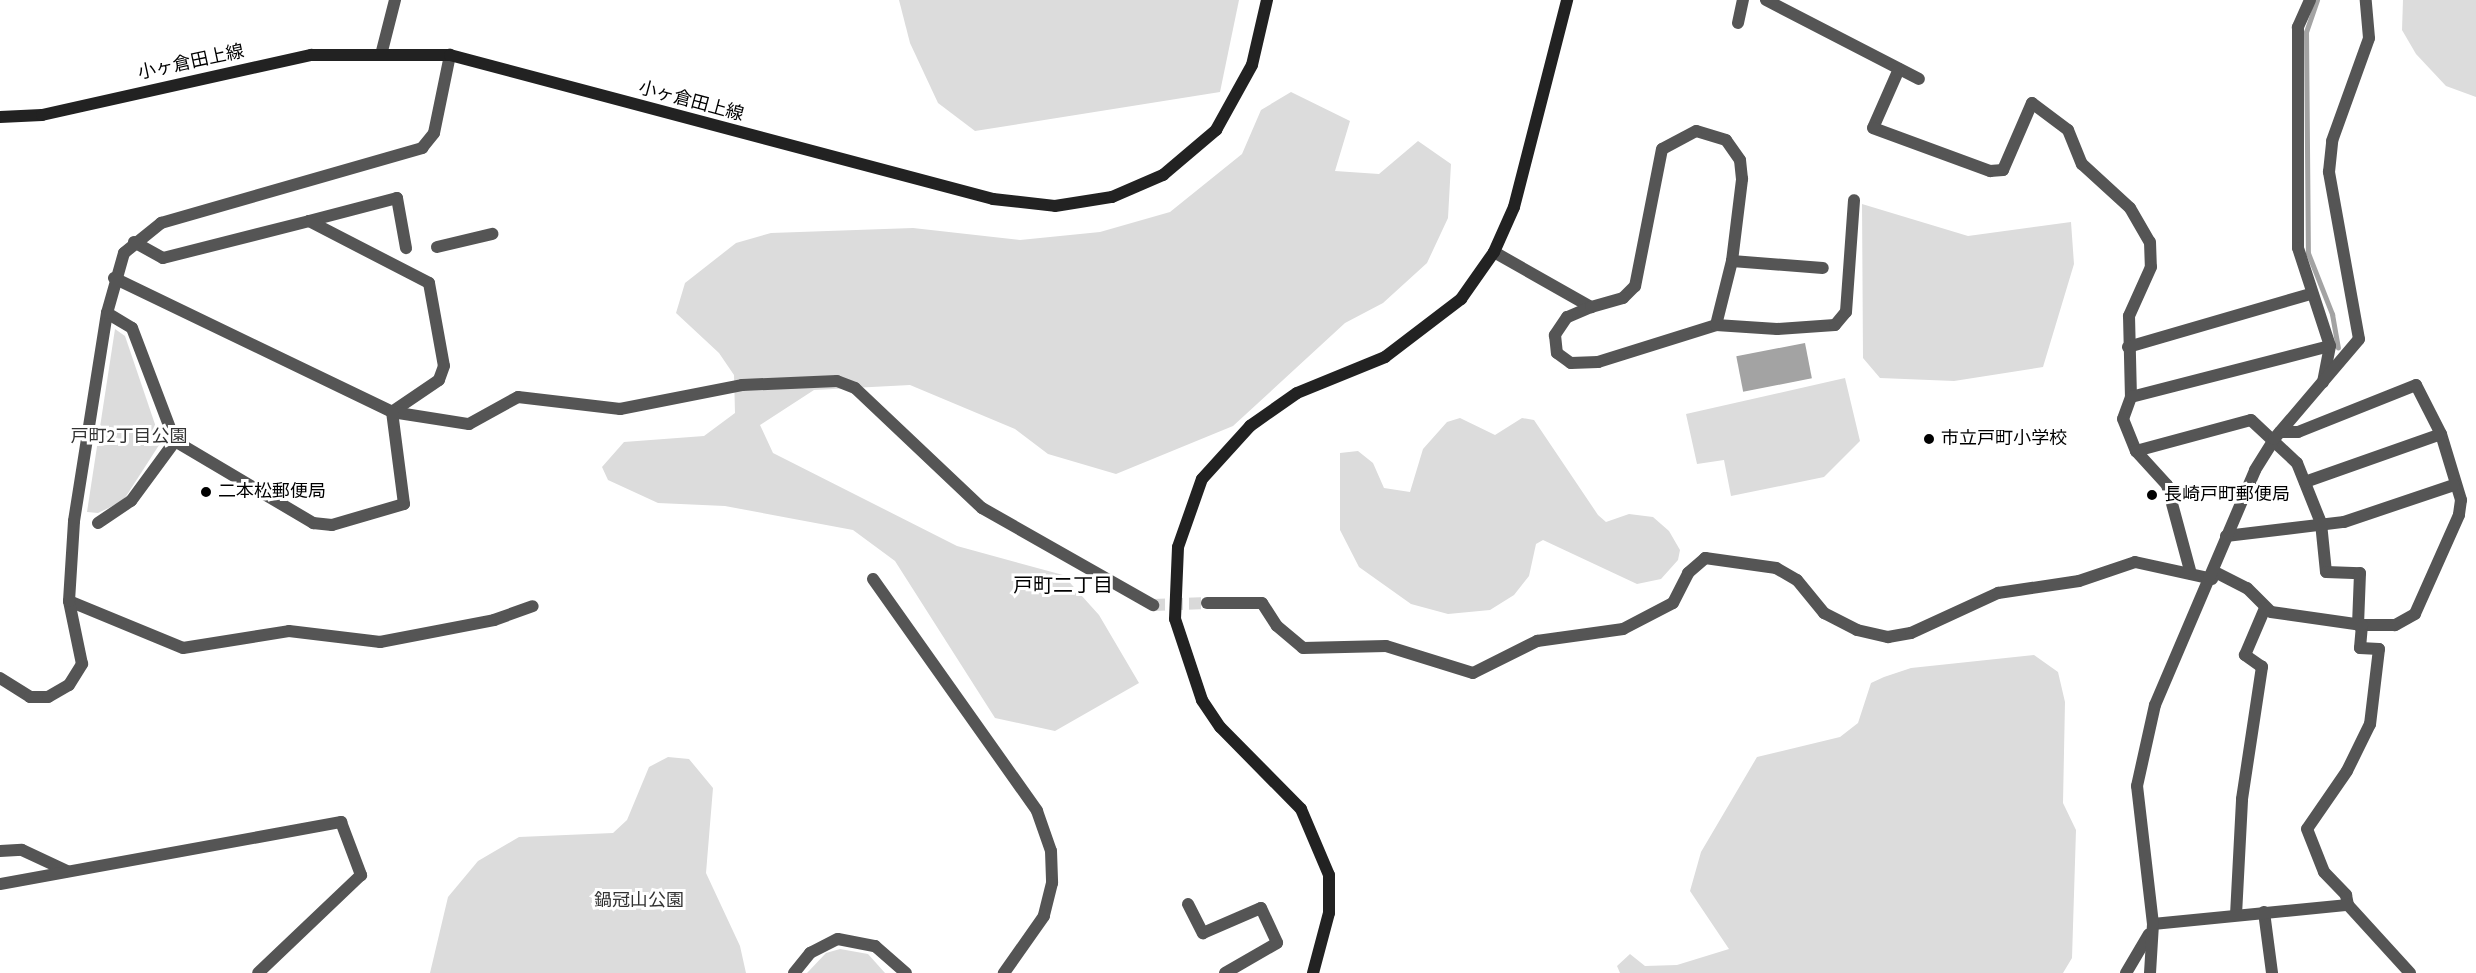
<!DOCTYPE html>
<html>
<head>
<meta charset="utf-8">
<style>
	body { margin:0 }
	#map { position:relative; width:2476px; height:973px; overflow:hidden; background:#fff; font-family:"Source Sans 3","Noto Sans JP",sans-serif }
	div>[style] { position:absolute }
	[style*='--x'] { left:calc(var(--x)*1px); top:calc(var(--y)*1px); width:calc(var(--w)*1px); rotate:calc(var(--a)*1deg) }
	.green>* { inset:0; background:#dcdcdc }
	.water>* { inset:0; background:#a3a3a3; transform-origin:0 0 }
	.stream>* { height:5px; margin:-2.5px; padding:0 2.5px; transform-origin:2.5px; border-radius:2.5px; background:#a3a3a3 }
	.street-tunnel>* { height:12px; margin-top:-6px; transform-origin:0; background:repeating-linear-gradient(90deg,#d9d9d9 0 12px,transparent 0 18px) }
	.street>* { height:12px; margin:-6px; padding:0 6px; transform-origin:6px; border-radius:6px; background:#555 }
	.secondary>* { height:12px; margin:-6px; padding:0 6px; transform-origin:6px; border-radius:6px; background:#222 }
	.dots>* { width:16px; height:16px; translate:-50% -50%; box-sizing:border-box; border:3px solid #fff; border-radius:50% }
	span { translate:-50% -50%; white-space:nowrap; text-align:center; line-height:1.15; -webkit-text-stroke:6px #fff; paint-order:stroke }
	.street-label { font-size:18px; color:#000 }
	.park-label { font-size:18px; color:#333 }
	.poi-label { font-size:18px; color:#000 }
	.left { translate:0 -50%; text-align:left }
	.neighbourhood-label { font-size:20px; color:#000 }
</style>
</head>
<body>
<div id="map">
	<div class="green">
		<i style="clip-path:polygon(899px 0,1239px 0,1220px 92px,975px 131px,938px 103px,910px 43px)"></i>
		<i style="clip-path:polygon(2403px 0,2476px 0,2476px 97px,2446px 86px,2416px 54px,2402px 30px)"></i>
		<i style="clip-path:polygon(1291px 92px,1350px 121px,1335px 171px,1379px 174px,1418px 141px,1451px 164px,1448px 218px,1427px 263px,1383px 303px,1345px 323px,1233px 426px,1116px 474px,1048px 454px,1015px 429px,910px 385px,814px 390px,760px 425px,773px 453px,957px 546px,1063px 575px,1099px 615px,1139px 683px,1055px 731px,995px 718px,895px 561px,853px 530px,725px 506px,658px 503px,608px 480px,602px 467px,624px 442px,704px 436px,735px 413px,734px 375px,719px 353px,676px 313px,685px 283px,736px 243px,771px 233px,913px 228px,1020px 240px,1100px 232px,1170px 212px,1242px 154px,1261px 110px)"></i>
		<i style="clip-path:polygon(1862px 204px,1968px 236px,2071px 222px,2074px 264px,2043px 367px,1954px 381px,1880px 378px,1863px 358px)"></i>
		<i style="clip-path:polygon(115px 329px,125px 336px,161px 442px,123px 501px,98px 513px,87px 512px)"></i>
		<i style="clip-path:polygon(1845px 378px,1860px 441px,1824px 477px,1731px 496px,1724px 460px,1697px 464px,1686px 414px)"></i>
		<i style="clip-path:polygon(1460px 418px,1495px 435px,1522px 418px,1534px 420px,1598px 515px,1606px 522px,1629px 514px,1653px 517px,1669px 531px,1680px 550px,1678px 560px,1661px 579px,1637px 584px,1543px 540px,1536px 544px,1529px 576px,1514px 595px,1490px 610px,1448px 614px,1411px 604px,1359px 567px,1340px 530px,1340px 453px,1358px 451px,1373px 463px,1384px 488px,1410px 492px,1423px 449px,1447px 422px)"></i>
		<i style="clip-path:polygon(2034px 655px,2058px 672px,2065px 702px,2063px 803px,2076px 830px,2072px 958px,2063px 973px,1620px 973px,1617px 966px,1630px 954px,1645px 966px,1677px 965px,1729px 949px,1690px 891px,1701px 852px,1757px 757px,1840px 737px,1858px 723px,1871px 683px,1884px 677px,1911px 668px)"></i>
		<i style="clip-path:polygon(668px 757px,689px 759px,713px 788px,706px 873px,740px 946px,746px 973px,430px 973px,448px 897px,478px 861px,519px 837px,613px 833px,627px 820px,649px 767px)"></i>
		<i style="clip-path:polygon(840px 949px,868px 954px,885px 973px,807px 973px,826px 953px)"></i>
	</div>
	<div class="water">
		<i style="left:1805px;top:343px;width:36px;height:70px;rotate:79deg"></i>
	</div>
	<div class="stream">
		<i style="--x:2317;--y:0;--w:34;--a:109"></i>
		<i style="--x:2306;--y:32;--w:221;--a:89.5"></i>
		<i style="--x:2308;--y:253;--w:66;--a:68.5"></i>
		<i style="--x:2332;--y:314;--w:34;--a:80"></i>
	</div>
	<div class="street-tunnel">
		<i style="--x:1153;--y:605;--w:54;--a:-2.1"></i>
	</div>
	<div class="street">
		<i style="--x:1766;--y:0;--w:172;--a:27.3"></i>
		<i style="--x:2310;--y:0;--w:30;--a:114"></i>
		<i style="--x:2298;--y:27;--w:221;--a:90"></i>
		<i style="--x:2298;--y:248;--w:103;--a:71.9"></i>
		<i style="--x:2330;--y:346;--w:37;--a:101"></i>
		<i style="--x:1738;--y:23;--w:24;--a:-78"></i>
		<i style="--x:382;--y:51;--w:53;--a:-75.7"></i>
		<i style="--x:1899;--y:69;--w:64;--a:113.8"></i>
		<i style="--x:1873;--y:128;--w:125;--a:20.2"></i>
		<i style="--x:1990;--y:171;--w:13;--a:-4"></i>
		<i style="--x:2003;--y:170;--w:73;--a:-66.6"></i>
		<i style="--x:2032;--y:103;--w:45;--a:36.9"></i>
		<i style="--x:2068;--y:130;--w:37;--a:68"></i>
		<i style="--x:2082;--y:164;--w:65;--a:42.5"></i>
		<i style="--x:2130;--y:208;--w:39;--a:60"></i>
		<i style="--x:2150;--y:242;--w:25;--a:88"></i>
		<i style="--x:2151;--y:267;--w:54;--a:114.2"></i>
		<i style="--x:2129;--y:316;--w:81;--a:88.6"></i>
		<i style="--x:2131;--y:397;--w:23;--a:110"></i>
		<i style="--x:2123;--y:419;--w:35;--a:68"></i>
		<i style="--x:2136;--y:451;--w:46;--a:47.6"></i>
		<i style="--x:2167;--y:485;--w:92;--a:74.9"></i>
		<i style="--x:309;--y:221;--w:91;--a:-14.6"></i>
		<i style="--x:397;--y:198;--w:51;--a:79.8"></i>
		<i style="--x:134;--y:242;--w:33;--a:29"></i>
		<i style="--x:163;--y:258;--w:151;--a:-14.2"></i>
		<i style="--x:309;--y:221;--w:135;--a:27.3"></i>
		<i style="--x:429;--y:283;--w:84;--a:79.8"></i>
		<i style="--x:444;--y:366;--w:15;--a:110"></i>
		<i style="--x:439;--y:380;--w:57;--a:145.8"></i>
		<i style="--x:437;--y:247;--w:57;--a:-13.3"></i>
		<i style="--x:1494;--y:252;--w:112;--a:29.6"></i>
		<i style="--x:1591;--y:307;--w:26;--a:157"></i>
		<i style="--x:1567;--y:317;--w:22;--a:124"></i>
		<i style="--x:1555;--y:335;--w:18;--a:84"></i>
		<i style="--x:1557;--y:353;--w:17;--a:36"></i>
		<i style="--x:1571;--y:363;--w:27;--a:-2"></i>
		<i style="--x:1598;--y:362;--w:124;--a:-17.4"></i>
		<i style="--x:1716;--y:325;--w:66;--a:-76"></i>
		<i style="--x:1732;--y:261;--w:83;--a:-83"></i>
		<i style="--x:1742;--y:179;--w:19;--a:-96"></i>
		<i style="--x:1740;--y:160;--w:24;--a:-125"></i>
		<i style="--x:1726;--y:140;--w:31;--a:-163"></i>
		<i style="--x:1696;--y:131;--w:38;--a:152"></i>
		<i style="--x:1662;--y:149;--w:140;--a:101.1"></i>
		<i style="--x:1635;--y:286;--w:17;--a:135"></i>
		<i style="--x:1623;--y:298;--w:33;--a:164"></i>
		<i style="--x:1732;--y:261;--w:91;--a:4.4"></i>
		<i style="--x:114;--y:278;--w:309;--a:25.7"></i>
		<i style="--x:392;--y:412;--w:78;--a:8.9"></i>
		<i style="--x:469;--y:424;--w:56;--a:-28.9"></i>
		<i style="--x:518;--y:397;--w:103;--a:6.7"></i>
		<i style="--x:620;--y:409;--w:124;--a:-11.1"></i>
		<i style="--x:742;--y:385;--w:95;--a:-2.4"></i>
		<i style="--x:837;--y:381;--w:19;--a:21"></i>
		<i style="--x:855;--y:388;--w:175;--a:43.4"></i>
		<i style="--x:982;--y:508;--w:197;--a:29.6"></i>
		<i style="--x:107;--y:313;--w:29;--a:31"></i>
		<i style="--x:132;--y:328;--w:121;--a:69.2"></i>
		<i style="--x:175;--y:441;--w:161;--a:30.7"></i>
		<i style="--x:313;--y:523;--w:19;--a:6"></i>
		<i style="--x:332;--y:525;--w:75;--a:-16.3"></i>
		<i style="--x:404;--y:504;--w:93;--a:-97.4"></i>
		<i style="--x:1716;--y:325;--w:61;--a:3.8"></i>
		<i style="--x:1777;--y:329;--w:58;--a:-3.9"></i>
		<i style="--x:1835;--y:325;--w:17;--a:-50"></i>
		<i style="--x:1846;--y:312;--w:112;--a:-85.9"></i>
		<i style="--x:2128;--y:347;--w:190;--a:-16.2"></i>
		<i style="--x:2131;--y:397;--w:205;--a:-14.4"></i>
		<i style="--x:2280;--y:432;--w:18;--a:0"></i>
		<i style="--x:2298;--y:432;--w:127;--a:-21.7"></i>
		<i style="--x:2416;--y:385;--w:55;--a:63"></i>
		<i style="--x:2441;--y:434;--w:69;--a:73.1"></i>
		<i style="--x:2461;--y:500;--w:15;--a:98"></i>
		<i style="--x:2459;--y:515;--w:108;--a:114"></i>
		<i style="--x:2415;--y:614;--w:23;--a:151"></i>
		<i style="--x:2395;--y:625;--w:33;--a:180"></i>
		<i style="--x:2362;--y:625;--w:23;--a:95"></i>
		<i style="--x:2360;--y:648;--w:19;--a:3"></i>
		<i style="--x:2379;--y:649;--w:76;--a:96.8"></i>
		<i style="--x:2370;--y:724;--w:52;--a:116.1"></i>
		<i style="--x:2347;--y:771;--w:70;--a:124.6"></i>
		<i style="--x:2307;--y:829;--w:46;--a:68.4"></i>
		<i style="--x:2324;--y:872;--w:32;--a:46"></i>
		<i style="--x:2346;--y:895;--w:10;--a:79"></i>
		<i style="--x:2348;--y:905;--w:92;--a:47.6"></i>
		<i style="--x:2136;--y:451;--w:119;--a:-15.1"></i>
		<i style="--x:2251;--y:420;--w:63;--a:43.1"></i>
		<i style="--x:2297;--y:463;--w:65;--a:68.2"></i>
		<i style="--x:2321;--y:523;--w:49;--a:84.2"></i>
		<i style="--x:2326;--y:572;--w:34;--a:2"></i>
		<i style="--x:2360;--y:573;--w:52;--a:92.2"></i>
		<i style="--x:2305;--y:482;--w:144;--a:-19.4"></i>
		<i style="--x:98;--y:523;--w:40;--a:-34"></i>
		<i style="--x:131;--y:501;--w:74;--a:-53.7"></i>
		<i style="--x:2226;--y:536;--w:119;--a:-6.8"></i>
		<i style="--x:2344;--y:522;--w:116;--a:-18.6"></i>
		<i style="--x:2215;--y:572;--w:36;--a:27"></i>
		<i style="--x:2247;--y:588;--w:34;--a:45"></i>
		<i style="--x:2271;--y:612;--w:92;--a:8.1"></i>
		<i style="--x:873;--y:579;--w:284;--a:54.7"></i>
		<i style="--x:1037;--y:811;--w:42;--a:70.7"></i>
		<i style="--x:1051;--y:851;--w:32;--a:88"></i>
		<i style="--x:1052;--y:883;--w:34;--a:104"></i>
		<i style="--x:1044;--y:916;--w:70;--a:125.1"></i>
		<i style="--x:69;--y:601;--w:123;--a:22.4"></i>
		<i style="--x:183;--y:648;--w:107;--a:-9.1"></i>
		<i style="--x:289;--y:631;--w:92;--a:6.9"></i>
		<i style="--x:380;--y:642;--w:116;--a:-10.9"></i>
		<i style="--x:494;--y:620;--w:41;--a:-19.7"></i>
		<i style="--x:1207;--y:603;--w:55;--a:0"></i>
		<i style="--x:1262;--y:603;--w:27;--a:57"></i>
		<i style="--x:1277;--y:626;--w:34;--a:40"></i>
		<i style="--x:1303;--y:648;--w:83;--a:-1.4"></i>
		<i style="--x:1386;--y:646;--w:91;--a:17.2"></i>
		<i style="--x:1473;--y:673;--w:72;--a:-26.6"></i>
		<i style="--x:1537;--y:641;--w:87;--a:-7.9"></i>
		<i style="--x:1623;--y:629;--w:56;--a:-27.5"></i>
		<i style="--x:1673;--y:603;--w:34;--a:-63"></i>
		<i style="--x:1688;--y:573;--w:23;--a:-41"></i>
		<i style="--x:1705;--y:558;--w:72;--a:8"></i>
		<i style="--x:1776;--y:568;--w:24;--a:30"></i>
		<i style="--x:1797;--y:580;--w:43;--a:50.7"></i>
		<i style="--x:1824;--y:613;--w:37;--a:27"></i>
		<i style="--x:1857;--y:630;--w:32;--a:13"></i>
		<i style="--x:1888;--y:637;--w:23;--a:-10"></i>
		<i style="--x:1911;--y:633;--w:96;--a:-24.7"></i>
		<i style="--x:1998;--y:593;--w:82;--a:-8.4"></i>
		<i style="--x:2079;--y:581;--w:59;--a:-18.7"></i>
		<i style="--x:2135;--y:562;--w:79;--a:12.4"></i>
		<i style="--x:0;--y:678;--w:36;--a:32"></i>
		<i style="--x:30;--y:697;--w:18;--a:0"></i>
		<i style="--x:48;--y:697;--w:24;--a:-30"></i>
		<i style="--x:69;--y:685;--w:25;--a:-58"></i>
		<i style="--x:82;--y:664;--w:64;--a:-101.7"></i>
		<i style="--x:69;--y:601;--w:80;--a:-86.4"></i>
		<i style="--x:74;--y:521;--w:211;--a:-81"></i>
		<i style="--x:107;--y:313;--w:62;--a:-74.2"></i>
		<i style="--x:124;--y:253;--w:48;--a:-39"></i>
		<i style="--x:161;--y:223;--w:272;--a:-16"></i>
		<i style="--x:422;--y:148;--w:19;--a:-51"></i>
		<i style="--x:434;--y:133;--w:80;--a:-78.4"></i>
		<i style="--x:0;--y:851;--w:22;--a:-3"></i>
		<i style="--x:22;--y:850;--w:50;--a:25"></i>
		<i style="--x:0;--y:884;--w:347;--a:-10.3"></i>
		<i style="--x:341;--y:822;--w:57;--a:69.3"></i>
		<i style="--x:361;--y:875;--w:142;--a:136.4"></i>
		<i style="--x:1188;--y:904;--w:33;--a:63"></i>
		<i style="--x:1203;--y:933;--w:63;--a:-23.3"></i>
		<i style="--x:1261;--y:908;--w:38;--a:65"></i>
		<i style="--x:1277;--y:943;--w:60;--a:150"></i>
		<i style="--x:2264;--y:912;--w:62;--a:82.5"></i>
		<i style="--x:2236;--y:915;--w:116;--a:-87"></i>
		<i style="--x:2242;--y:799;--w:134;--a:-81.4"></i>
		<i style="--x:2262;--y:667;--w:21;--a:-145"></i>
		<i style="--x:2245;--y:655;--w:51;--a:-66.9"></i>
		<i style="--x:2153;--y:924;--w:196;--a:-5.6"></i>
		<i style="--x:794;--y:973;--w:26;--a:-51"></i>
		<i style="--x:810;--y:953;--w:31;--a:-27"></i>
		<i style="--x:838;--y:939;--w:38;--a:11"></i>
		<i style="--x:875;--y:946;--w:41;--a:41.1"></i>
		<i style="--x:2126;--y:973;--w:45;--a:-59.5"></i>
		<i style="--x:2150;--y:973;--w:49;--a:-86.5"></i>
		<i style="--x:2153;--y:924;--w:139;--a:-96.6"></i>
		<i style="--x:2137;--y:786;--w:83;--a:-77.5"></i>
		<i style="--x:2155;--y:705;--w:255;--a:-66.9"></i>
		<i style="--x:2255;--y:470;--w:36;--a:-58"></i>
		<i style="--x:2274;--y:439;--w:131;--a:-49.6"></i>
		<i style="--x:2359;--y:339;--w:170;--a:-100.2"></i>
		<i style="--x:2329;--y:172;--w:31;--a:-84"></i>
		<i style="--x:2332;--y:141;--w:109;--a:-70.2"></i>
		<i style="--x:2369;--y:38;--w:38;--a:-95"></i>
	</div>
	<div class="secondary">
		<i style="--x:0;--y:117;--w:42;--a:-2.7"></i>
		<i style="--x:42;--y:115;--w:276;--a:-12.6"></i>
		<i style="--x:311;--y:55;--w:139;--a:0"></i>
		<i style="--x:450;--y:55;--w:562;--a:14.85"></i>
		<i style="--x:993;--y:199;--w:62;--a:6.4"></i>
		<i style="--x:1055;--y:206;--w:58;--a:-9"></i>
		<i style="--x:1112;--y:197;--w:56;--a:-23.3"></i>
		<i style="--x:1163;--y:175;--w:70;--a:-40.3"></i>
		<i style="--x:1216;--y:130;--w:74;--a:-61"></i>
		<i style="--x:1252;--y:65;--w:67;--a:-77"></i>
		<i style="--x:1313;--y:973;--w:62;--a:-75.1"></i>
		<i style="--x:1329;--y:913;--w:38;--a:-90"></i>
		<i style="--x:1329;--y:875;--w:72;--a:-113"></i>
		<i style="--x:1301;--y:809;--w:115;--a:-134.6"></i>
		<i style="--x:1220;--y:727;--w:32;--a:-124"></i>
		<i style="--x:1202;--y:700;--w:85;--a:-108.4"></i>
		<i style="--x:1175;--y:619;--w:72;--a:-87.6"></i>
		<i style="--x:1178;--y:547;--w:72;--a:-70.6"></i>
		<i style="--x:1202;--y:479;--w:72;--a:-47.8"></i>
		<i style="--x:1250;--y:426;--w:57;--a:-35.1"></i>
		<i style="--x:1297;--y:393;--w:95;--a:-22.2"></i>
		<i style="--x:1385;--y:357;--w:96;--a:-37.3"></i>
		<i style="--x:1461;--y:299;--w:57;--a:-54.9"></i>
		<i style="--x:1494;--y:252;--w:49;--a:-66"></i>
		<i style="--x:1514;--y:207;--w:214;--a:-75.6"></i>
	</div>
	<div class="dots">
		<i style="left:1929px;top:439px;background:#000"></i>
		<i style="left:206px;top:492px;background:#000"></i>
		<i style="left:2152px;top:495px;background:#000"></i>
	</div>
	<div class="street-label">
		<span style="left:191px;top:63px;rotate:-12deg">小ヶ倉田上線</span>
		<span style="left:691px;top:102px;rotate:15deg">小ヶ倉田上線</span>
	</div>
	<div class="park-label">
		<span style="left:129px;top:437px">戸町2丁目公園</span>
		<span style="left:639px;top:901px">鍋冠山公園</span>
	</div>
	<div class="poi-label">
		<span class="left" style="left:1941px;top:439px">市立戸町小学校</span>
		<span class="left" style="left:218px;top:492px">二本松郵便局</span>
		<span class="left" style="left:2164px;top:495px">長崎戸町郵便局</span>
	</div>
	<div class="neighbourhood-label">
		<span style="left:1063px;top:586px">戸町二丁目</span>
	</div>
</div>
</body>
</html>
